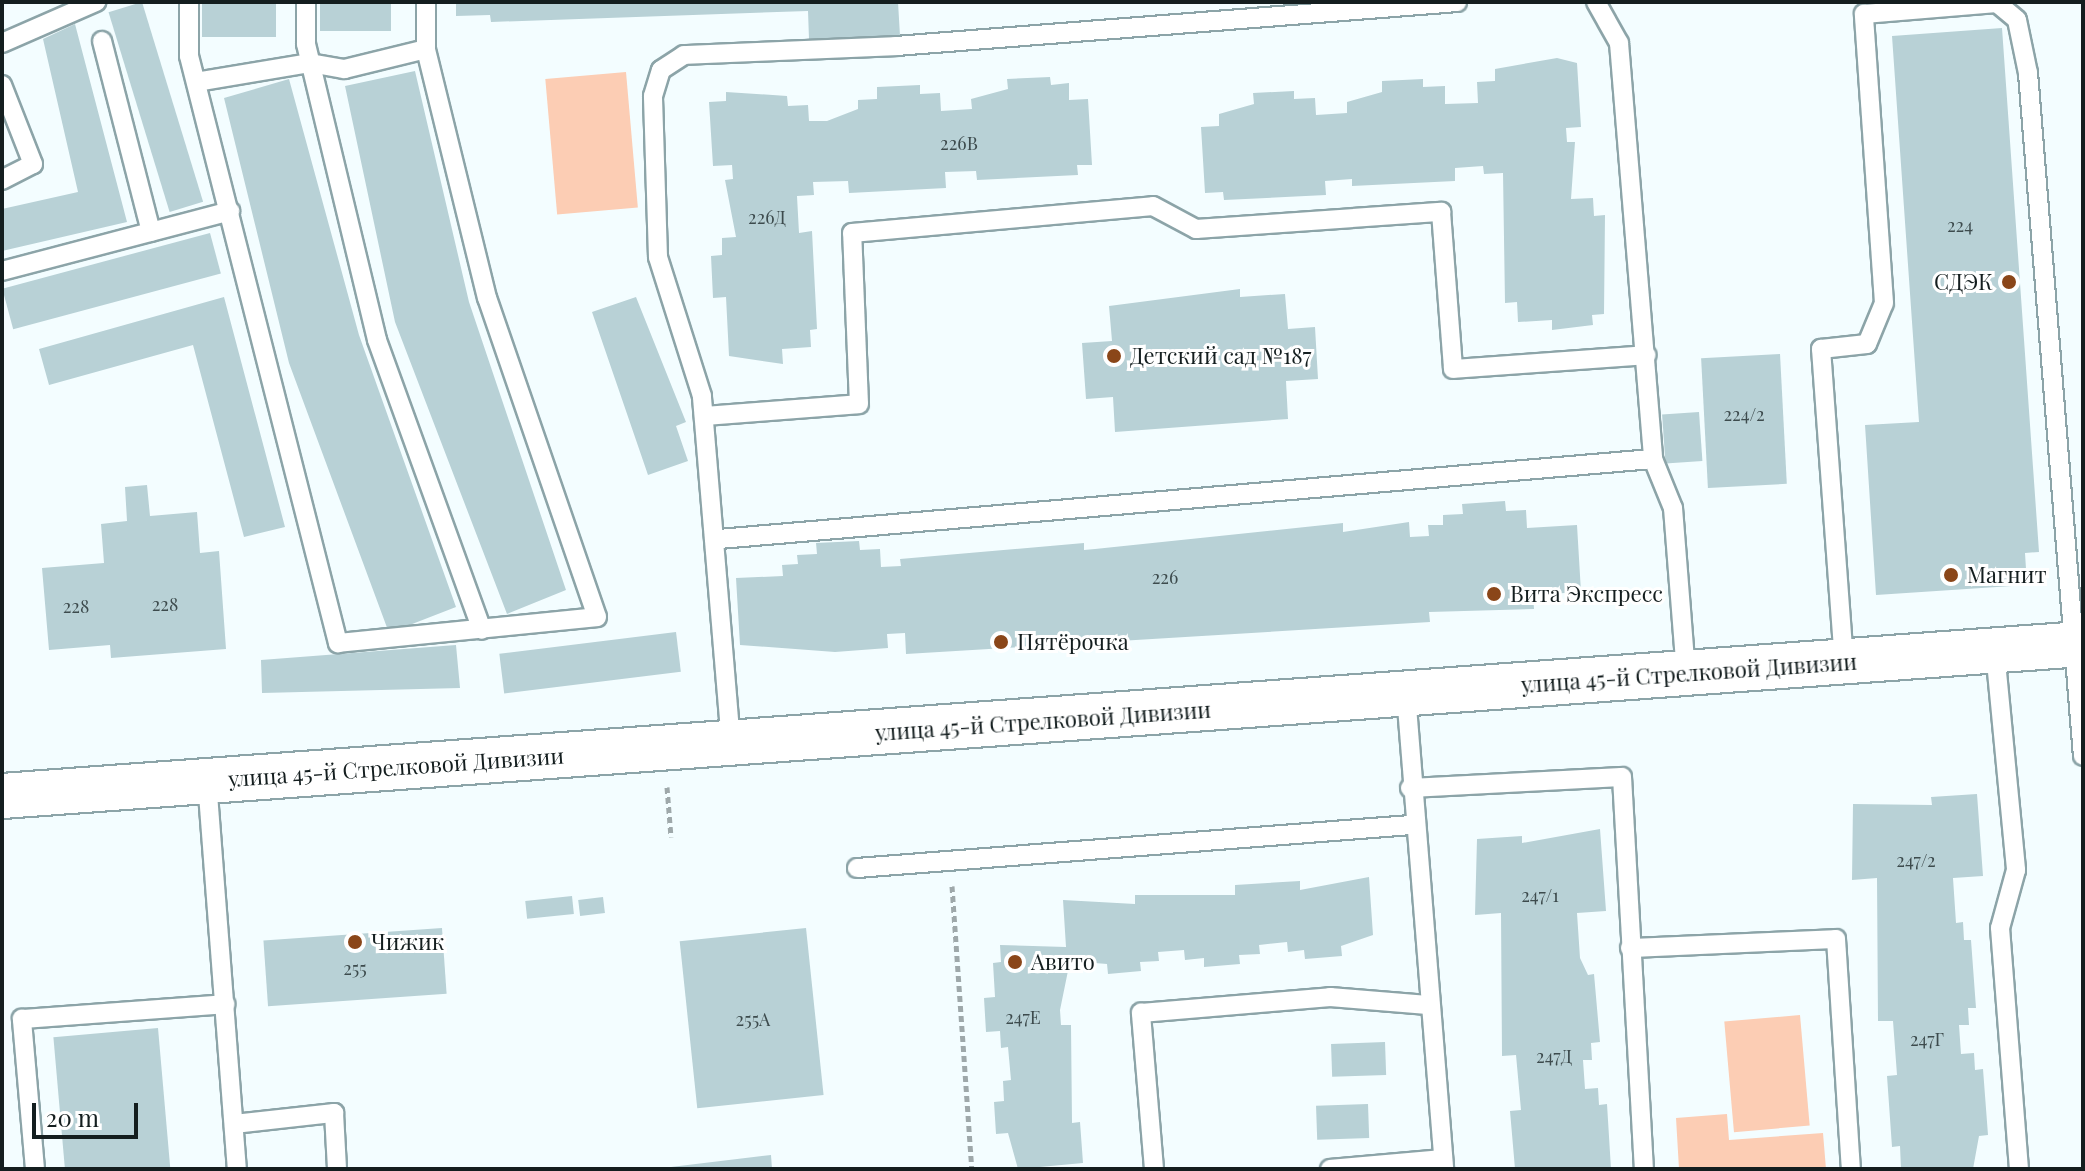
<!DOCTYPE html>
<html>
<head>
<meta charset="utf-8">
<style>
	body { margin:0 }
	#map { position:relative; width:2085px; height:1171px; overflow:hidden; background:#f3fdff; font-family:"Playfair Display",serif }
	div>[style] { position:absolute }
	[style*='--x'] { left:calc(var(--x)*1px); top:calc(var(--y)*1px); width:calc(var(--w)*1px); rotate:calc(var(--a)*1deg) }
	.green>* { inset:0; background:#fccdb4; transform-origin:0 0 }
	.building>* { inset:0; background:#b8d1d6; transform-origin:0 0 }
	.path>* { height:5px; margin-top:-2.5px; transform-origin:0; background:repeating-linear-gradient(90deg,#9ea8aa 0 6px,transparent 0 10px) }
	.roads { filter:drop-shadow(2px 0 #8ca4a8) drop-shadow(-2px 0 #8ca4a8) drop-shadow(0 2px #8ca4a8) drop-shadow(0 -2px #8ca4a8) }
	.service>* { height:18px; margin:-9px; padding:0 9px; transform-origin:9px; border-radius:9px; background:#fff }
	.secondary>* { height:44px; margin:-22px; padding:0 22px; transform-origin:22px; border-radius:22px; background:#fff }
	.dots>* { width:22px; height:22px; translate:-50% -50%; box-sizing:border-box; border:4px solid #fff; border-radius:50% }
	span { translate:-50% -50%; white-space:nowrap; text-align:center; line-height:1.15; -webkit-text-stroke:6px #fff; paint-order:stroke }
	.number-label { font-size:18px; color:#3d4b4d }
	.number-label span { -webkit-text-stroke-width:0 }
	.poi-label { font-size:22px; color:#141e1f }
	.right { translate:-100% -50%; text-align:right }
	.left { translate:0 -50%; text-align:left }
	.street-label { font-size:22px; color:#141e1f }
	.frame { position:absolute; inset:0; border:4px solid #141e1f; pointer-events:none }
	.scale { position:absolute; left:32px; top:1103px; width:106px; height:36px; box-sizing:border-box; border:4px solid #141e1f; border-top:0; padding-left:10px; font-size:24px; line-height:28px; white-space:nowrap; color:#141e1f; -webkit-text-stroke:6px #fff; paint-order:stroke }
</style>
</head>
<body>
<div id="map">
	<div class="green">
		<i style="left:626px;top:72px;width:136px;height:81px;rotate:85deg"></i>
		<i style="left:1800px;top:1015px;width:111px;height:76px;rotate:85deg"></i>
		<i style="clip-path:polygon(1727px 1114px,1729px 1140px,1823px 1133px,1826px 1169px,1679px 1169px,1676px 1118px)"></i>
	</div>
	<div class="building">
		<i style="left:142px;top:2px;width:209px;height:35px;rotate:73deg"></i>
		<i style="left:202px;top:2px;width:74px;height:35px"></i>
		<i style="left:320px;top:2px;width:71px;height:29px"></i>
		<i style="clip-path:polygon(456px 2px,898px 2px,900px 36px,809px 39px,808px 11px,491px 22px,490px 15px,456px 16px)"></i>
		<i style="clip-path:polygon(75px 24px,127px 222px,2px 251px,2px 209px,78px 192px,43px 39px)"></i>
		<i style="clip-path:polygon(2002px 28px,2039px 552px,2025px 553px,2027px 585px,1876px 595px,1865px 425px,1919px 422px,1892px 36px)"></i>
		<i style="clip-path:polygon(1557px 58px,1577px 63px,1581px 127px,1566px 128px,1567px 142px,1575px 142px,1571px 199px,1593px 198px,1594px 216px,1605px 215px,1604px 314px,1592px 315px,1593px 325px,1552px 330px,1552px 320px,1518px 322px,1517px 302px,1505px 303px,1503px 173px,1484px 174px,1483px 166px,1455px 168px,1455px 181px,1352px 186px,1352px 179px,1325px 181px,1326px 195px,1224px 200px,1223px 192px,1205px 193px,1201px 127px,1219px 126px,1219px 114px,1254px 104px,1253px 93px,1294px 91px,1294px 99px,1315px 98px,1316px 115px,1347px 113px,1347px 102px,1382px 92px,1382px 81px,1423px 79px,1423px 87px,1445px 86px,1445px 104px,1478px 103px,1477px 82px,1495px 81px,1495px 69px)"></i>
		<i style="clip-path:polygon(415px 71px,469px 302px,566px 590px,507px 614px,395px 322px,345px 86px)"></i>
		<i style="clip-path:polygon(1050px 77px,1051px 85px,1069px 83px,1069px 100px,1088px 99px,1092px 165px,1077px 165px,1078px 175px,977px 180px,976px 171px,945px 172px,946px 188px,849px 193px,848px 181px,813px 182px,814px 195px,797px 196px,799px 233px,812px 231px,817px 329px,810px 330px,811px 347px,782px 349px,783px 364px,729px 356px,726px 297px,713px 298px,711px 256px,722px 255px,722px 238px,736px 237px,725px 180px,733px 179px,732px 165px,713px 166px,709px 102px,726px 101px,726px 92px,787px 96px,788px 106px,808px 105px,809px 121px,827px 121px,858px 109px,858px 100px,877px 99px,877px 87px,920px 85px,920px 94px,940px 93px,941px 111px,972px 109px,971px 99px,1008px 89px,1007px 79px)"></i>
		<i style="clip-path:polygon(289px 79px,359px 335px,456px 607px,389px 633px,289px 363px,224px 98px)"></i>
		<i style="left:210px;top:233px;width:42px;height:215px;rotate:75deg"></i>
		<i style="clip-path:polygon(1240px 289px,1240px 297px,1285px 294px,1288px 329px,1315px 327px,1318px 379px,1286px 381px,1288px 419px,1115px 432px,1113px 397px,1086px 399px,1082px 343px,1112px 341px,1109px 306px)"></i>
		<i style="clip-path:polygon(224px 297px,285px 527px,244px 537px,193px 345px,49px 385px,39px 349px)"></i>
		<i style="clip-path:polygon(636px 297px,686px 422px,676px 426px,688px 461px,648px 475px,592px 312px)"></i>
		<i style="left:1780px;top:354px;width:130px;height:79px;rotate:87deg"></i>
		<i style="left:1699px;top:412px;width:49px;height:37px;rotate:86deg"></i>
		<i style="clip-path:polygon(147px 485px,150px 516px,197px 512px,200px 553px,219px 551px,226px 649px,111px 658px,110px 645px,49px 650px,42px 568px,104px 563px,101px 524px,127px 521px,125px 487px)"></i>
		<i style="clip-path:polygon(1505px 501px,1506px 511px,1526px 510px,1527px 528px,1577px 525px,1581px 592px,1533px 595px,1534px 609px,1429px 612px,1430px 622px,906px 654px,905px 633px,887px 634px,888px 648px,835px 652px,740px 645px,736px 578px,783px 576px,782px 565px,798px 564px,797px 555px,817px 554px,816px 543px,859px 541px,860px 550px,880px 549px,881px 567px,901px 566px,900px 559px,1084px 543px,1084px 550px,1095px 549px,1343px 523px,1343px 532px,1409px 522px,1410px 537px,1429px 536px,1428px 525px,1443px 525px,1443px 515px,1463px 514px,1462px 504px)"></i>
		<i style="left:676px;top:632px;width:40px;height:178px;rotate:83deg"></i>
		<i style="clip-path:polygon(456px 645px,460px 688px,262px 693px,261px 660px)"></i>
		<i style="clip-path:polygon(1977px 794px,1983px 876px,1953px 878px,1956px 923px,1963px 922px,1964px 940px,1971px 940px,1976px 1008px,1968px 1008px,1969px 1025px,1959px 1025px,1961px 1054px,1974px 1053px,1975px 1070px,1983px 1069px,1988px 1135px,1979px 1136px,1973px 1169px,1901px 1169px,1900px 1146px,1892px 1147px,1887px 1076px,1897px 1075px,1893px 1021px,1878px 1021px,1877px 878px,1852px 880px,1853px 804px,1932px 805px,1931px 797px)"></i>
		<i style="clip-path:polygon(1600px 829px,1606px 911px,1577px 913px,1580px 958px,1588px 975px,1594px 974px,1600px 1042px,1591px 1043px,1592px 1060px,1583px 1060px,1585px 1089px,1598px 1088px,1599px 1105px,1607px 1104px,1611px 1169px,1515px 1169px,1510px 1111px,1521px 1110px,1516px 1055px,1502px 1056px,1501px 913px,1475px 915px,1477px 839px,1522px 836px,1522px 843px)"></i>
		<i style="clip-path:polygon(1369px 877px,1373px 935px,1341px 946px,1342px 956px,1305px 959px,1304px 950px,1288px 952px,1287px 942px,1259px 945px,1260px 954px,1239px 955px,1240px 964px,1204px 967px,1204px 958px,1185px 960px,1184px 950px,1158px 952px,1159px 961px,1140px 962px,1141px 971px,1108px 974px,1107px 964px,1070px 961px,1060px 1010px,1061px 1025px,1071px 1025px,1072px 1123px,1080px 1122px,1083px 1163px,1018px 1169px,1008px 1133px,996px 1134px,994px 1102px,1004px 1101px,1003px 1081px,1011px 1080px,1008px 1047px,1001px 1048px,1000px 1031px,986px 1032px,984px 998px,995px 997px,993px 963px,1001px 962px,1000px 945px,1066px 947px,1063px 900px,1135px 904px,1135px 895px,1235px 895px,1235px 885px,1300px 881px,1300px 890px)"></i>
		<i style="left:572px;top:896px;width:18px;height:47px;rotate:84deg"></i>
		<i style="left:603px;top:897px;width:16px;height:25px;rotate:83deg"></i>
		<i style="left:442px;top:928px;width:66px;height:179px;rotate:86deg"></i>
		<i style="left:806px;top:928px;width:168px;height:127px;rotate:84deg"></i>
		<i style="left:158px;top:1028px;width:142px;height:105px;rotate:85deg"></i>
		<i style="left:1385px;top:1042px;width:33px;height:54px;rotate:88deg"></i>
		<i style="left:1368px;top:1104px;width:34px;height:52px;rotate:88deg"></i>
		<i style="clip-path:polygon(771px 1155px,772px 1169px,671px 1169px,671px 1167px)"></i>
	</div>
	<div class="path">
		<i style="--x:667;--y:787;--w:50;--a:85.4"></i>
		<i style="--x:952;--y:886;--w:284;--a:86"></i>
	</div>
	<div class="roads">
		<div class="service">
			<i style="--x:189;--y:2;--w:54;--a:90"></i>
			<i style="--x:189;--y:56;--w:606;--a:75.76"></i>
			<i style="--x:338;--y:643;--w:260;--a:-5.7"></i>
			<i style="--x:597;--y:617;--w:337;--a:-109"></i>
			<i style="--x:487;--y:298;--w:256;--a:-103.8"></i>
			<i style="--x:426;--y:49;--w:47;--a:-90"></i>
			<i style="--x:306;--y:2;--w:42;--a:90"></i>
			<i style="--x:306;--y:44;--w:304;--a:76.5"></i>
			<i style="--x:377;--y:340;--w:308;--a:70.1"></i>
			<i style="--x:1596;--y:2;--w:47;--a:60.7"></i>
			<i style="--x:1619;--y:43;--w:417;--a:85.3"></i>
			<i style="--x:1653;--y:459;--w:53;--a:67.8"></i>
			<i style="--x:1673;--y:508;--w:166;--a:85.5"></i>
			<i style="--x:102;--y:41;--w:197;--a:75.6"></i>
			<i style="--x:2;--y:43;--w:103;--a:-23.6"></i>
			<i style="--x:196;--y:82;--w:116;--a:-9.5"></i>
			<i style="--x:310;--y:63;--w:35;--a:10"></i>
			<i style="--x:344;--y:69;--w:84;--a:-13.7"></i>
			<i style="--x:2;--y:85;--w:85;--a:68.6"></i>
			<i style="--x:33;--y:164;--w:35;--a:153"></i>
			<i style="--x:2;--y:271;--w:236;--a:-14.7"></i>
			<i style="--x:704;--y:416;--w:155;--a:-4.4"></i>
			<i style="--x:859;--y:404;--w:171;--a:-92.3"></i>
			<i style="--x:852;--y:233;--w:302;--a:-5.1"></i>
			<i style="--x:1153;--y:206;--w:49;--a:28.1"></i>
			<i style="--x:1196;--y:229;--w:246;--a:-4"></i>
			<i style="--x:1441;--y:212;--w:157;--a:85.6"></i>
			<i style="--x:1453;--y:369;--w:194;--a:-4.1"></i>
			<i style="--x:719;--y:539;--w:937;--a:-4.9"></i>
			<i style="--x:1995;--y:651;--w:220;--a:84.5"></i>
			<i style="--x:2016;--y:870;--w:60;--a:105.4"></i>
			<i style="--x:2000;--y:928;--w:242;--a:85.5"></i>
			<i style="--x:1844;--y:662;--w:314;--a:-94.2"></i>
			<i style="--x:1821;--y:349;--w:46;--a:-6.2"></i>
			<i style="--x:1867;--y:344;--w:44;--a:-67.5"></i>
			<i style="--x:1884;--y:303;--w:290;--a:-94"></i>
			<i style="--x:1864;--y:14;--w:133;--a:-4.7"></i>
			<i style="--x:1997;--y:3;--w:26;--a:40"></i>
			<i style="--x:2017;--y:20;--w:54;--a:78.3"></i>
			<i style="--x:2028;--y:73;--w:685;--a:85.4"></i>
			<i style="--x:1406;--y:694;--w:477;--a:85.4"></i>
			<i style="--x:731;--y:743;--w:348;--a:-94.8"></i>
			<i style="--x:702;--y:396;--w:146;--a:-107.6"></i>
			<i style="--x:658;--y:257;--w:161;--a:-91.8"></i>
			<i style="--x:653;--y:96;--w:27;--a:-73"></i>
			<i style="--x:661;--y:70;--w:27;--a:-33"></i>
			<i style="--x:684;--y:55;--w:212;--a:-2.4"></i>
			<i style="--x:896;--y:46;--w:563;--a:-4.48"></i>
			<i style="--x:207;--y:781;--w:389;--a:85.6"></i>
			<i style="--x:1410;--y:788;--w:212;--a:-3"></i>
			<i style="--x:1622;--y:777;--w:393;--a:86.8"></i>
			<i style="--x:857;--y:868;--w:556;--a:-4.44"></i>
			<i style="--x:1630;--y:948;--w:206;--a:-2.5"></i>
			<i style="--x:1836;--y:939;--w:230;--a:86.3"></i>
			<i style="--x:234;--y:1124;--w:101;--a:-6.3"></i>
			<i style="--x:334;--y:1113;--w:56;--a:86.9"></i>
			<i style="--x:35;--y:1169;--w:151;--a:-95"></i>
			<i style="--x:22;--y:1019;--w:204;--a:-4.2"></i>
			<i style="--x:1154;--y:1169;--w:157;--a:-94.8"></i>
			<i style="--x:1141;--y:1013;--w:190;--a:-4.8"></i>
			<i style="--x:1330;--y:997;--w:98;--a:4.7"></i>
			<i style="--x:1330;--y:1169;--w:113;--a:-5.1"></i>
		</div>
		<div class="secondary">
			<i style="--x:2;--y:796;--w:2087;--a:-4.18"></i>
		</div>
	</div>
	<div class="dots">
		<i style="left:2009px;top:282px;background:#8a4619"></i>
		<i style="left:1114px;top:356px;background:#8a4619"></i>
		<i style="left:1951px;top:575px;background:#8a4619"></i>
		<i style="left:1494px;top:594px;background:#8a4619"></i>
		<i style="left:1001px;top:642px;background:#8a4619"></i>
		<i style="left:355px;top:942px;background:#8a4619"></i>
		<i style="left:1015px;top:962px;background:#8a4619"></i>
	</div>
	<div class="number-label">
		<span style="left:959px;top:143px">226В</span>
		<span style="left:767px;top:217px">226Д</span>
		<span style="left:1960px;top:225px">224</span>
		<span style="left:1744px;top:414px">224/2</span>
		<span style="left:1165px;top:577px">226</span>
		<span style="left:165px;top:604px">228</span>
		<span style="left:76px;top:606px">228</span>
		<span style="left:1916px;top:860px">247/2</span>
		<span style="left:1540px;top:895px">247/1</span>
		<span style="left:355px;top:968px">255</span>
		<span style="left:1023px;top:1017px">247Е</span>
		<span style="left:753px;top:1019px">255А</span>
		<span style="left:1927px;top:1039px">247Г</span>
		<span style="left:1554px;top:1056px">247Д</span>
	</div>
	<div class="poi-label">
		<span class="right" style="left:1993px;top:282px">СДЭК</span>
		<span class="left" style="left:1130px;top:356px">Детский сад №187</span>
		<span class="left" style="left:1967px;top:575px">Магнит</span>
		<span class="left" style="left:1510px;top:594px">Вита Экспресс</span>
		<span class="left" style="left:1017px;top:642px">Пятёрочка</span>
		<span class="left" style="left:371px;top:942px">Чижик</span>
		<span class="left" style="left:1031px;top:962px">Авито</span>
	</div>
	<div class="street-label">
		<span style="left:1689px;top:673px;rotate:-4deg">улица 45-й Стрелковой Дивизии</span>
		<span style="left:1043px;top:721px;rotate:-4deg">улица 45-й Стрелковой Дивизии</span>
		<span style="left:396px;top:767px;rotate:-4deg">улица 45-й Стрелковой Дивизии</span>
	</div>
	<div class="frame"></div>
	<div class="scale">20 m</div>
</div>
</body>
</html>
